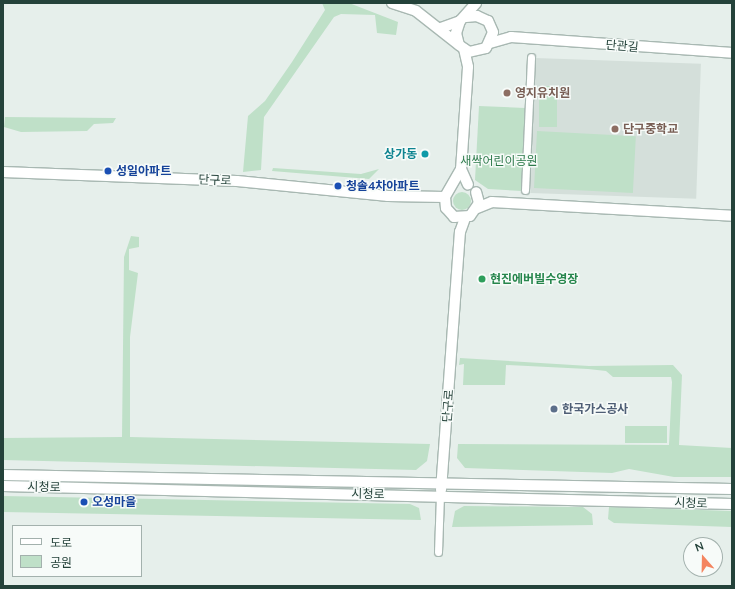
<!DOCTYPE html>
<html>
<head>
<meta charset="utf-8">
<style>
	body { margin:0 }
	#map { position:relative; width:735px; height:589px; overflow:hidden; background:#e6efeb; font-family:Mulish,"Noto Sans KR",sans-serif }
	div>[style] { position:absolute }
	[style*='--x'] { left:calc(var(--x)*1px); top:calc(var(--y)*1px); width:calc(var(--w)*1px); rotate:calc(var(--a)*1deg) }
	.built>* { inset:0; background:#d4dfda; transform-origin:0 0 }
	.green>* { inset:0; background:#bfe0c8; transform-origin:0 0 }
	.round { border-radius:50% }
	.roads { filter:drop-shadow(1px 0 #a8b8b2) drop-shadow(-1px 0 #a8b8b2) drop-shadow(0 1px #a8b8b2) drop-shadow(0 -1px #a8b8b2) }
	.street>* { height:7px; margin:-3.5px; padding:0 3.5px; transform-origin:3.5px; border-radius:3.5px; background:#fff }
	.secondary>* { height:10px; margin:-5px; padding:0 5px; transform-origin:5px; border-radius:5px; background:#fff }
	.dots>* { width:11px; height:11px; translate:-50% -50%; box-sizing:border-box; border:2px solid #f7fbf9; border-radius:50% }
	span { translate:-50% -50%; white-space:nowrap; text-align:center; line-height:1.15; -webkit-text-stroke:3px #f7fbf9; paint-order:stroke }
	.street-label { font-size:12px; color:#24423a }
	.education-label { font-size:12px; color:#785e54; font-weight:700 }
	.left { translate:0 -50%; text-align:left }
	.culture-label { font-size:12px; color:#0d838f; font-weight:700 }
	.right { translate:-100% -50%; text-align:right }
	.park-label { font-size:12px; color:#2d7a4b }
	.transit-label { font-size:12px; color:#164399; font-weight:700 }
	.leisure-label { font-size:12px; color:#27864d; font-weight:700 }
	.service-label { font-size:12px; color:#4e5e75; font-weight:700 }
	.frame { position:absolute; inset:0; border:4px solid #24423a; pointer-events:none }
	.legend { position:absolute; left:12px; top:525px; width:130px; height:52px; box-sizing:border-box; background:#f7fbf9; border:1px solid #a3b1ad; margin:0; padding:5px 7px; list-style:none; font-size:12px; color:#24423a }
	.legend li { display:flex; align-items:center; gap:8px; height:20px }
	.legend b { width:20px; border:1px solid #a3b1ad }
	.north { position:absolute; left:683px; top:537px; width:40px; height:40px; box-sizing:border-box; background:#f7fbf9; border:1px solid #a3b1ad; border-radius:50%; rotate:340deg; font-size:11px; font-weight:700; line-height:16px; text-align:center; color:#24423a }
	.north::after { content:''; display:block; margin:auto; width:14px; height:18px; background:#f4845f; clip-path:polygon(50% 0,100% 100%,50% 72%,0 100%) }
</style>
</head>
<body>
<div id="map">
	<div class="built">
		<i style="left:535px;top:58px;width:166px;height:135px;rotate:2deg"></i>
	</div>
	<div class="green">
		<i style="clip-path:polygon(322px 3px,349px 3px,398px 22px,396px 35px,377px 33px,375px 15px,341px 14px,334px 17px,264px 117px,261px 170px,243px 172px,248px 116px,265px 101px,292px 62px,325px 10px)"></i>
		<i style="left:539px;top:86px;width:18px;height:41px"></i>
		<i style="clip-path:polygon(479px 106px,525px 108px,522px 191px,488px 189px,475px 180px)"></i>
		<i style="clip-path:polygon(5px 117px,116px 118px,113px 123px,94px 124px,87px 131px,21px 132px,4px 127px)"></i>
		<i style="left:537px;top:131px;width:99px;height:57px;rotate:3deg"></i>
		<i style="clip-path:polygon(273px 168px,361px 174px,379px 169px,369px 179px,272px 171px)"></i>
		<i class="round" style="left:453px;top:192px;width:18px;height:18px"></i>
		<i style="clip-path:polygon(131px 236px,139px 237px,139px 247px,129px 249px,129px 270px,138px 273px,130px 337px,130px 437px,430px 444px,427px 461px,416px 470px,3px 460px,3px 438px,122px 437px,124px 257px)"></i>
		<i style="clip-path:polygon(460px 358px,589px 366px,673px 365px,682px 375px,679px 445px,732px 448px,732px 477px,674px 477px,629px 469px,612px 473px,465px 468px,457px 458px,458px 444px,669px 445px,672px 382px,671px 377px,613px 377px,606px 371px,588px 369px,506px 365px,505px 385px,463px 385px,464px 364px,459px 365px)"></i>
		<i style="left:625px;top:426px;width:42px;height:17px"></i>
		<i style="clip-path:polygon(3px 496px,410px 504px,419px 508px,421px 520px,3px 512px)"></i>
		<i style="clip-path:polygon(464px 506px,583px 507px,592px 514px,593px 525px,452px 527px,455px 511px)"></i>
		<i style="clip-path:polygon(609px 507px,732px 511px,732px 527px,614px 523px,608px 519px)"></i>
	</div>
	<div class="roads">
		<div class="street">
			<i style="--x:525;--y:190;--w:133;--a:-87.4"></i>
			<i style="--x:438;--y:552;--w:56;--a:-88"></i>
		</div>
		<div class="secondary">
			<i style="--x:392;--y:3;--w:25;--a:18"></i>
			<i style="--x:416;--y:11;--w:53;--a:38.2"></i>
			<i style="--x:460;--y:21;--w:13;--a:108"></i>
			<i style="--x:456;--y:33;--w:12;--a:76"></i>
			<i style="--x:459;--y:45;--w:12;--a:35"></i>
			<i style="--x:469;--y:52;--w:17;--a:-13"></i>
			<i style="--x:486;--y:48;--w:17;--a:-66"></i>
			<i style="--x:493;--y:32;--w:12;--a:-114"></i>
			<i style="--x:488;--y:21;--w:12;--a:-156"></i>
			<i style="--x:477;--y:16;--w:11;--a:175"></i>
			<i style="--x:441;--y:28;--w:20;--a:-20"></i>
			<i style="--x:460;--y:21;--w:24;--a:-48"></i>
			<i style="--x:490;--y:43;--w:22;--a:-16"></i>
			<i style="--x:511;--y:37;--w:222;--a:4.1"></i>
			<i style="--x:464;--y:49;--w:18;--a:77"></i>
			<i style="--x:468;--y:67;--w:102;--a:93.9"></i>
			<i style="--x:461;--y:169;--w:17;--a:66"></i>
			<i style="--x:461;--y:169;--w:32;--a:120"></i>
			<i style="--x:445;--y:197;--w:11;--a:85"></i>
			<i style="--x:446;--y:208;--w:12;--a:48"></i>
			<i style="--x:454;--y:217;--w:16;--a:-4"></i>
			<i style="--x:470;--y:216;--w:16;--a:-55"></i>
			<i style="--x:479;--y:203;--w:11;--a:-105"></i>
			<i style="--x:3;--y:172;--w:234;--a:2.2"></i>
			<i style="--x:237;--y:181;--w:152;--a:5.7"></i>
			<i style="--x:388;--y:196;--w:57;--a:1"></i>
			<i style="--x:477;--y:208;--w:16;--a:-22"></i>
			<i style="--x:492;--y:202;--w:240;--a:3.3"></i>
			<i style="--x:3;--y:475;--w:729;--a:1.1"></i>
			<i style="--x:3;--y:486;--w:729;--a:1.41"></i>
			<i style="--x:441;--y:490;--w:259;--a:-85.8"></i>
			<i style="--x:460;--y:232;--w:15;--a:-70"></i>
		</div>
	</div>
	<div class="dots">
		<i style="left:507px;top:93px;background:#8d6e63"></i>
		<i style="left:615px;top:129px;background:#8d6e63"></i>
		<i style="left:425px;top:154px;background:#0f9aa8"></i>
		<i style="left:108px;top:171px;background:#1a4fb4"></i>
		<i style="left:338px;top:186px;background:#1a4fb4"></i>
		<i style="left:482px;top:279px;background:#2e9e5b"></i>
		<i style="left:554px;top:409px;background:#5c6f8a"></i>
		<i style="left:84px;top:502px;background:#1a4fb4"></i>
	</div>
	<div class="street-label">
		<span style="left:622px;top:46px;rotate:5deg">단관길</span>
		<span style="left:215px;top:180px;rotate:2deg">단구로</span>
		<span style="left:448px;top:406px;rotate:-86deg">단구로</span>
		<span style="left:44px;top:487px;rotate:1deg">시청로</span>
		<span style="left:368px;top:494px;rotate:1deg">시청로</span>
		<span style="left:691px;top:503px;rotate:2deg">시청로</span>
	</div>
	<div class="education-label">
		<span class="left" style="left:515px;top:93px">영지유치원</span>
		<span class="left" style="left:623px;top:129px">단구중학교</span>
	</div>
	<div class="culture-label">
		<span class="right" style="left:417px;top:154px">상가동</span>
	</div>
	<div class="park-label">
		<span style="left:499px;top:161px">새싹어린이공원</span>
	</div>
	<div class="transit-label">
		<span class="left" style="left:116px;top:171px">성일아파트</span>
		<span class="left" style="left:346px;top:186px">청솔4차아파트</span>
		<span class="left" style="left:92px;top:502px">오성마을</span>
	</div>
	<div class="leisure-label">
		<span class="left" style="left:490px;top:279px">현진에버빌수영장</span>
	</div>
	<div class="service-label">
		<span class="left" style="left:562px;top:409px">한국가스공사</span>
	</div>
	<div class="frame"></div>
	<ul class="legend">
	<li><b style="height:5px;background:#fff"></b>도로</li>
	<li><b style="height:11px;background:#bfe0c8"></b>공원</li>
	</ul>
	<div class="north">N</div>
</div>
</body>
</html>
